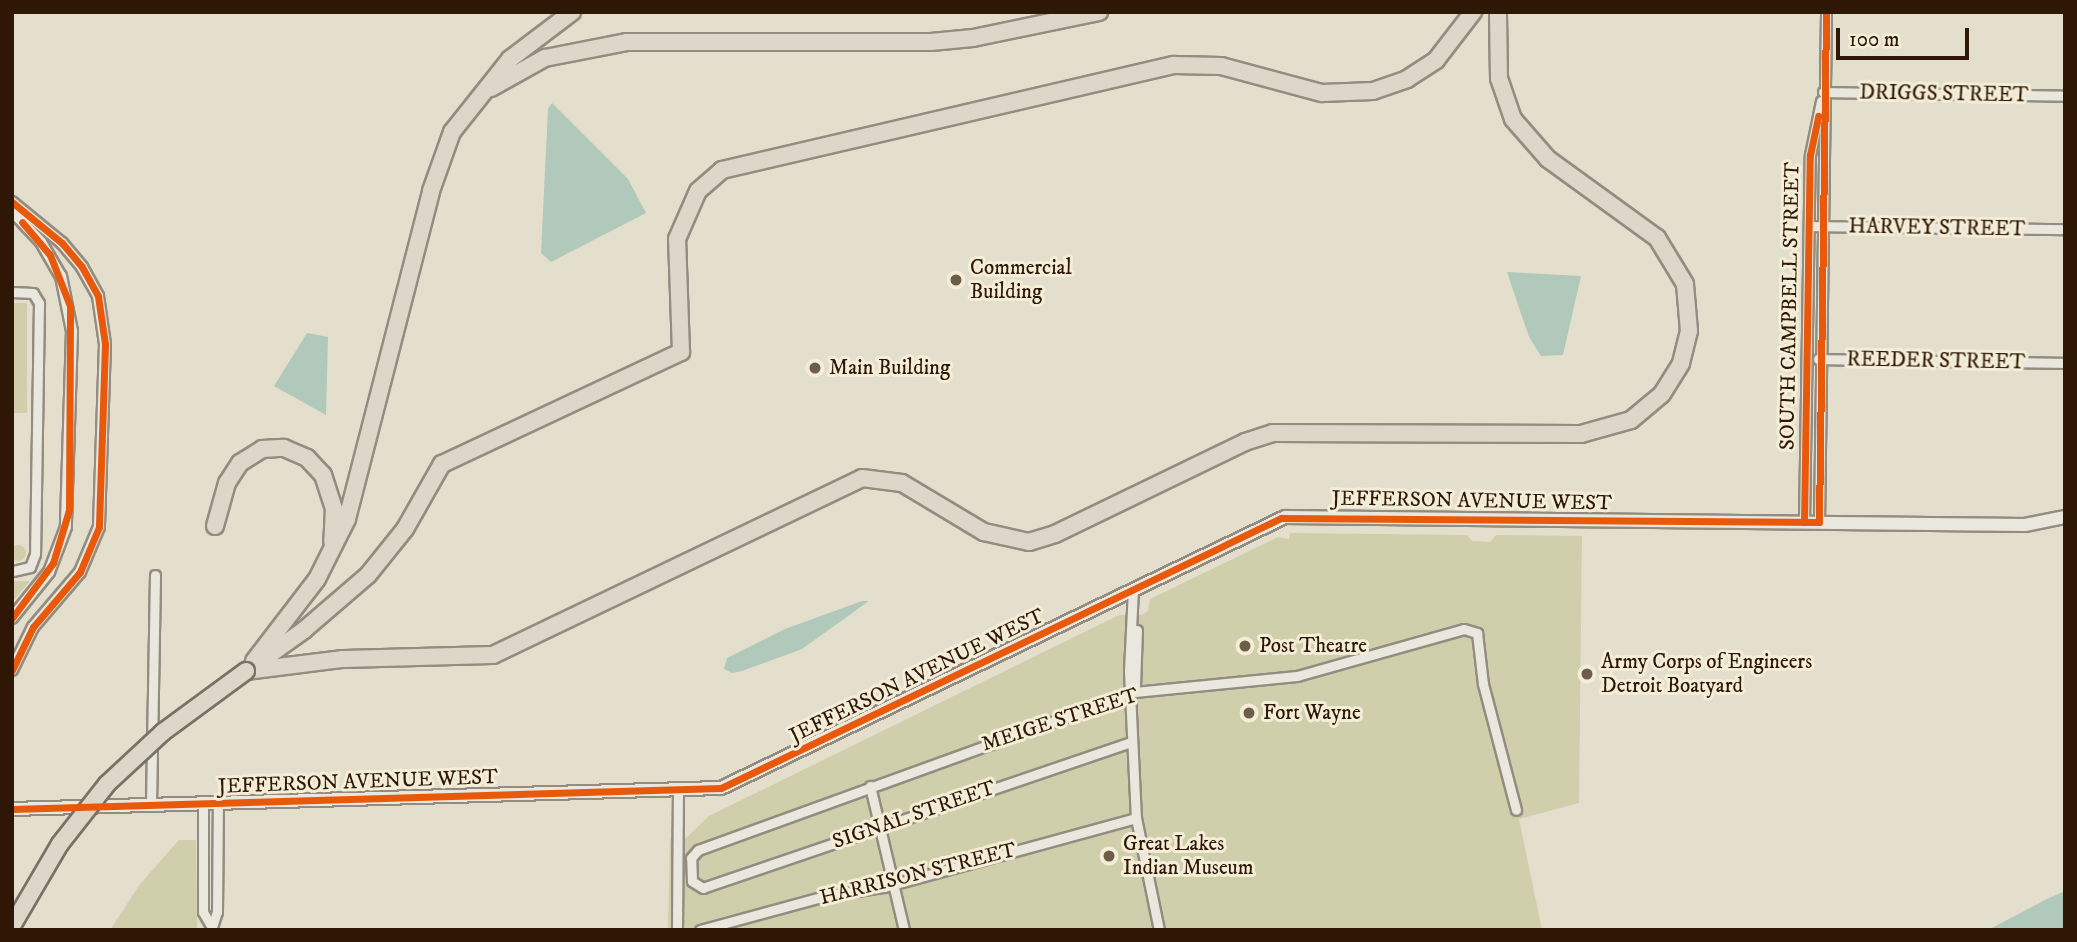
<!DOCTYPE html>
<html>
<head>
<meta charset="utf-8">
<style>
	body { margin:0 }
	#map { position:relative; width:2077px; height:942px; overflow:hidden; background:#e4dfcd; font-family:"IM FELL DW Pica",serif }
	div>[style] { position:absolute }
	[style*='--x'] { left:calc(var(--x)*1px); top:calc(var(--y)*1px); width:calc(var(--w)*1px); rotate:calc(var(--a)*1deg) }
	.green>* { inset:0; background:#cfcfab; transform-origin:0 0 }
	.round { border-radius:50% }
	.water>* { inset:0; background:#b0c9ba }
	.roads { filter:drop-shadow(2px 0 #938c81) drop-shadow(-2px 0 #938c81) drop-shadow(0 2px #938c81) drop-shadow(0 -2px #938c81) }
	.minor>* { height:9px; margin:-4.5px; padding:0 4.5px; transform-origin:4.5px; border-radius:4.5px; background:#eae7de }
	.tertiary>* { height:10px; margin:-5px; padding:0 5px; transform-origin:5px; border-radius:5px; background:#eae7de }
	.secondary>* { height:12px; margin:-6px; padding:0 6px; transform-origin:6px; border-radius:6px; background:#eae7de }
	.motorway>* { height:16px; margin:-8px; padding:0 8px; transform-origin:8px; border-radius:8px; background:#ddd7ca }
	.bridges { filter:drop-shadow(2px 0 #787266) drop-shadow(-2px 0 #787266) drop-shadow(0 2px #787266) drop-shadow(0 -2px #787266) }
	.motorway-bridge>* { height:16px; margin:-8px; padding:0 8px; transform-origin:8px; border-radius:8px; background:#ddd7ca }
	.cycleway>* { height:7px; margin:-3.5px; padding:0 3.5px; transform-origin:3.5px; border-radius:3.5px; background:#e8590c }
	.dots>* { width:19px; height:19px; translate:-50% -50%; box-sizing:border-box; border:4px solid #f4edd8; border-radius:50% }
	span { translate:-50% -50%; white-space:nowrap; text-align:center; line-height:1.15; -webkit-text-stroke:6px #f4edd8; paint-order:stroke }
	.street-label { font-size:21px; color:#2e1704 }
	.poi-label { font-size:21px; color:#2e1704 }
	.left { translate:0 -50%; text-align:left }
	.frame { position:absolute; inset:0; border:14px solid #2e1704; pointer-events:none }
	.scale { position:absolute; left:1836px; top:28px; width:133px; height:32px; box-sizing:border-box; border:4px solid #2e1704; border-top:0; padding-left:9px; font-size:21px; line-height:24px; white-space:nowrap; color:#2e1704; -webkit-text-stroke:5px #f4edd8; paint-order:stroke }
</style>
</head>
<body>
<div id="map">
	<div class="green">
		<i style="left:12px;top:303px;width:15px;height:110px"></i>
		<i style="clip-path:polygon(1290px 533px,1467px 535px,1472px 541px,1490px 542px,1496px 535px,1582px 536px,1579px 803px,1519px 819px,1542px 930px,668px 930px,670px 838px,686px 838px,709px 816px,1119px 615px,1141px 615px,1148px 611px,1150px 599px,1278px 537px,1289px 539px)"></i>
		<i class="round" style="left:10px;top:545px;width:16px;height:16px"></i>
		<i style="clip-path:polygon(12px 581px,30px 581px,12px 602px)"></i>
		<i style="clip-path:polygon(179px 840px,196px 840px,197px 930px,110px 930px,140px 884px)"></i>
	</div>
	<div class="water">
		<i style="clip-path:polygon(552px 103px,628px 179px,646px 213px,551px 262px,541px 253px,548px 109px)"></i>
		<i style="clip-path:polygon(1507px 272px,1581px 276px,1563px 355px,1541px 356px,1529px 337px)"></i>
		<i style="clip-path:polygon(307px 333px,328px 337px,326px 415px,274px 386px)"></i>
		<i style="clip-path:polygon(862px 601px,869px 601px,802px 649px,742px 671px,732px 673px,724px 669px,727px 658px,785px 629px)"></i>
		<i style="clip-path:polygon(2065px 891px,2065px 930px,1988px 930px,2047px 899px)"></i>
	</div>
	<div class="roads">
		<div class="minor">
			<i style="--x:1823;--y:92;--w:242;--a:0.9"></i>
			<i style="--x:1809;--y:226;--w:256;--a:0.7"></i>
			<i style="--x:12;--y:292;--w:21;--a:3"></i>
			<i style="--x:33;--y:293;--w:12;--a:59"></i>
			<i style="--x:39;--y:303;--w:251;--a:90.9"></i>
			<i style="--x:35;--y:554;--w:14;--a:111"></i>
			<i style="--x:30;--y:567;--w:18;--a:167"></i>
			<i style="--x:1818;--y:359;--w:247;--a:0.9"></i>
			<i style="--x:1804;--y:522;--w:367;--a:-89.1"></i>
			<i style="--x:1810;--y:155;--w:55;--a:-78.5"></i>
			<i style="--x:1819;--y:522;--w:510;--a:-89.21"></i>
			<i style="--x:1133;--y:589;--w:82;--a:92.8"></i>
			<i style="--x:1129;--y:671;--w:147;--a:87.3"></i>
			<i style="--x:1136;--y:818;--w:114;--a:78.4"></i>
			<i style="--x:1135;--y:686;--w:56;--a:-88"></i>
			<i style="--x:1131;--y:742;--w:452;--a:161.2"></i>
			<i style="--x:703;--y:888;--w:13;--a:-148"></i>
			<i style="--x:692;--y:881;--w:23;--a:-92"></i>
			<i style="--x:691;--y:858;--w:11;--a:-49"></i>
			<i style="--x:698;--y:850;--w:464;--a:-19.9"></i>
			<i style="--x:1134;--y:692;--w:164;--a:-5.6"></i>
			<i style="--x:1297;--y:676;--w:173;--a:-15.7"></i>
			<i style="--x:1464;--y:629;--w:14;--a:17"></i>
			<i style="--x:1477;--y:633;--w:51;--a:83.3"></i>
			<i style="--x:1483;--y:684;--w:130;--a:75.3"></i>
			<i style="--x:870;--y:786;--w:148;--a:76.7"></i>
			<i style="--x:203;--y:804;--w:108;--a:90"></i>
			<i style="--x:203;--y:912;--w:16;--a:60"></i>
			<i style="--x:151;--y:805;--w:230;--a:-89"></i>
			<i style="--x:211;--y:930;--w:19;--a:-72"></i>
			<i style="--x:217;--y:912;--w:108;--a:-89.5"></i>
			<i style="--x:677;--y:930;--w:140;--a:-89.6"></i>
			<i style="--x:700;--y:930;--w:130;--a:-15.2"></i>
			<i style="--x:825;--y:896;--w:60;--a:-8.7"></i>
			<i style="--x:884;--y:887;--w:261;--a:-15.3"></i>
		</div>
		<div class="tertiary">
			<i style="--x:12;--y:202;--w:65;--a:39.4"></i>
			<i style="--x:62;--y:243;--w:31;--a:50"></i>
			<i style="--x:82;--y:267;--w:33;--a:61"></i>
			<i style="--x:98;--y:296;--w:49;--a:81.7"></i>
			<i style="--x:105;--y:344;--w:183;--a:91.9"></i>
			<i style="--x:99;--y:527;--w:49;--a:112.9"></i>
			<i style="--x:80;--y:572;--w:72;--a:130.5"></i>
			<i style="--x:33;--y:627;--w:48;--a:116"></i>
			<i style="--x:12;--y:211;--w:42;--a:46.9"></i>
			<i style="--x:41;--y:242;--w:39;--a:60"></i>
			<i style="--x:61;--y:276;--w:56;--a:78.7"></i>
			<i style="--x:72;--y:331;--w:196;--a:91.8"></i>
			<i style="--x:66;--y:527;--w:48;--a:110.7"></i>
			<i style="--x:49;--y:572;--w:59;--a:128.8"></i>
		</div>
		<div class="secondary">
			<i style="--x:12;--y:809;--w:709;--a:-1.7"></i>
			<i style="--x:721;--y:788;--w:626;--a:-25.66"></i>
			<i style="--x:1285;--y:517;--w:740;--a:0.62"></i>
			<i style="--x:2025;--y:525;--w:41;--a:-11.3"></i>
		</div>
		<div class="motorway">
			<i style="--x:491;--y:88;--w:62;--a:-29.1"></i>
			<i style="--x:545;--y:58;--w:84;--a:-11"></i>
			<i style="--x:627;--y:42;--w:304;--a:0"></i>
			<i style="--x:931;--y:42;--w:42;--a:-5.4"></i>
			<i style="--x:973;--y:38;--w:129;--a:-11.7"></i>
			<i style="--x:215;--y:526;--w:45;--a:-74.4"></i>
			<i style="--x:227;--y:483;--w:24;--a:-57"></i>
			<i style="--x:240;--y:463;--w:26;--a:-32"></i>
			<i style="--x:262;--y:449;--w:22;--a:-3"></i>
			<i style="--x:284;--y:448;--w:25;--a:23"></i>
			<i style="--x:307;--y:458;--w:23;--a:47"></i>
			<i style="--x:323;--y:475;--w:36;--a:72"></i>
			<i style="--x:334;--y:509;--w:33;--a:93"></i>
			<i style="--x:254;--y:661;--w:103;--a:-52.5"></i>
			<i style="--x:317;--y:579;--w:67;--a:-63.4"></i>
			<i style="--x:347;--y:519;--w:339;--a:-75.6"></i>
			<i style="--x:431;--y:191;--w:63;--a:-70.4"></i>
			<i style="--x:452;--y:132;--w:93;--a:-51.5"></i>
			<i style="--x:510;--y:59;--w:78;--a:-37.2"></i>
			<i style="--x:248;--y:670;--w:69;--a:-35.5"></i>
			<i style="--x:304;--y:630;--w:84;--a:-40.7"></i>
			<i style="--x:368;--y:575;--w:59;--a:-51.2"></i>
			<i style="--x:405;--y:529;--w:75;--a:-60.4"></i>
			<i style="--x:442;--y:464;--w:264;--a:-25.1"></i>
			<i style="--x:681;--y:352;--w:113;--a:-92"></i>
			<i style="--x:677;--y:239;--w:52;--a:-66.4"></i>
			<i style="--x:698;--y:191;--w:32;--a:-41"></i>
			<i style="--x:722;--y:170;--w:464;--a:-13.1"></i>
			<i style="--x:1174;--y:65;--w:47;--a:1.2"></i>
			<i style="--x:1221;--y:66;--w:105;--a:15"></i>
			<i style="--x:1322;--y:93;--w:51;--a:-2.2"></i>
			<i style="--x:1373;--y:91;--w:36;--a:-19"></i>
			<i style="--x:1407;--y:79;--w:35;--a:-33"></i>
			<i style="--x:1436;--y:60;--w:61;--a:-52.4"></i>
			<i style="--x:246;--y:671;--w:98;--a:-7.1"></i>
			<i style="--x:343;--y:659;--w:150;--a:-1.5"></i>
			<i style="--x:493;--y:655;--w:409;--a:-25.6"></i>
			<i style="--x:862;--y:478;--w:40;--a:7.1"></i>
			<i style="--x:902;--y:483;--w:96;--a:30.9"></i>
			<i style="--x:984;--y:532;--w:46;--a:12.5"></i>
			<i style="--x:1029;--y:542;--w:27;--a:-17"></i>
			<i style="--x:1055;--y:534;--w:211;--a:-25.8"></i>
			<i style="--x:1245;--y:442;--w:29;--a:-18"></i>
			<i style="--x:1273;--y:433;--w:308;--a:0.2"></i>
			<i style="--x:1581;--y:434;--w:52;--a:-15.6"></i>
			<i style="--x:1631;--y:420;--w:40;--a:-40"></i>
			<i style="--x:1662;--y:394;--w:36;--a:-58"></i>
			<i style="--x:1681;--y:363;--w:33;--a:-76"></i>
			<i style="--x:1689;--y:331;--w:47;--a:-94.9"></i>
			<i style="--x:1685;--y:284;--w:54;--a:-121.3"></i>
			<i style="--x:1657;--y:238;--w:135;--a:-144.1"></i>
			<i style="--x:1548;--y:159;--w:53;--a:-131.2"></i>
			<i style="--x:1513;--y:119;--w:43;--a:-108.9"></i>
			<i style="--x:1499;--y:78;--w:66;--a:-90.9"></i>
		</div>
	</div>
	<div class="bridges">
		<div class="motorway-bridge">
			<i style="--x:12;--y:926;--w:95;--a:-59.7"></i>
			<i style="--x:60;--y:844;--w:76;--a:-51.9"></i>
			<i style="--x:107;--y:784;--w:76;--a:-42.9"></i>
			<i style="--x:163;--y:732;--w:103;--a:-36.3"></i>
		</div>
	</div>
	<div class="cycleway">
		<i style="--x:12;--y:202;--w:65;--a:39.4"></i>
		<i style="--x:62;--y:243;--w:31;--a:50"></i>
		<i style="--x:82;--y:267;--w:33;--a:61"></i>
		<i style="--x:98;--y:296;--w:49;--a:81.7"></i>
		<i style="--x:105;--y:344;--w:183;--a:91.9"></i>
		<i style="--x:99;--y:527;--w:49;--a:112.9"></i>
		<i style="--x:80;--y:572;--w:72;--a:130.5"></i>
		<i style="--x:33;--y:627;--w:48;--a:116"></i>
		<i style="--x:1804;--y:522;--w:367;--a:-89.1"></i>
		<i style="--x:1810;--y:155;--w:40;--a:-78"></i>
		<i style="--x:12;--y:618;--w:69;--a:-53.3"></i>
		<i style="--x:53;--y:563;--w:55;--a:-73.2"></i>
		<i style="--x:69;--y:510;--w:204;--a:-89.7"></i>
		<i style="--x:70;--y:306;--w:55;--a:-111.4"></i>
		<i style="--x:50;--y:255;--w:43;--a:-130.3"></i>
		<i style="--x:12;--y:809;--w:709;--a:-1.7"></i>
		<i style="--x:721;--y:788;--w:622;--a:-25.74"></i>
		<i style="--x:1281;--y:518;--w:538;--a:0.43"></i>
		<i style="--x:1819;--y:522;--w:510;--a:-89.21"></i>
	</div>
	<div class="dots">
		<i style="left:956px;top:280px;background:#6e5d4a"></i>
		<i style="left:815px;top:368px;background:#6e5d4a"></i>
		<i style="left:1245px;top:646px;background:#6e5d4a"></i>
		<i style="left:1587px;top:674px;background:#6e5d4a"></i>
		<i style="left:1249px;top:713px;background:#6e5d4a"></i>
		<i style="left:1109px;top:856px;background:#6e5d4a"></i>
	</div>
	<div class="street-label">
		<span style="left:1944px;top:94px;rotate:1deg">DRIGGS STREET</span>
		<span style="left:1937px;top:228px;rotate:1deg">HARVEY STREET</span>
		<span style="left:1790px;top:306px;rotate:-89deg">SOUTH CAMPBELL STREET</span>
		<span style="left:1936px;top:361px;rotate:1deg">REEDER STREET</span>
		<span style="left:1472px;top:501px;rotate:1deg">JEFFERSON AVENUE WEST</span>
		<span style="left:917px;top:676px;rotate:-26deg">JEFFERSON AVENUE WEST</span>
		<span style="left:1060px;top:720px;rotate:-18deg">MEIGE STREET</span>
		<span style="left:358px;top:782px;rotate:-2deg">JEFFERSON AVENUE WEST</span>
		<span style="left:914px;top:815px;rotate:-19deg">SIGNAL STREET</span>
		<span style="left:918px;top:874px;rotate:-14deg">HARRISON STREET</span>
	</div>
	<div class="poi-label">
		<span class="left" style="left:970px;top:280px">Commercial<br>Building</span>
		<span class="left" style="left:829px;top:368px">Main Building</span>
		<span class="left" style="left:1259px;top:646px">Post Theatre</span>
		<span class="left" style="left:1601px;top:674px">Army Corps of Engineers<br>Detroit Boatyard</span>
		<span class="left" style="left:1263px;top:713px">Fort Wayne</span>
		<span class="left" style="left:1123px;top:856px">Great Lakes<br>Indian Museum</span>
	</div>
	<div class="frame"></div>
	<div class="scale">100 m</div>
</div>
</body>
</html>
